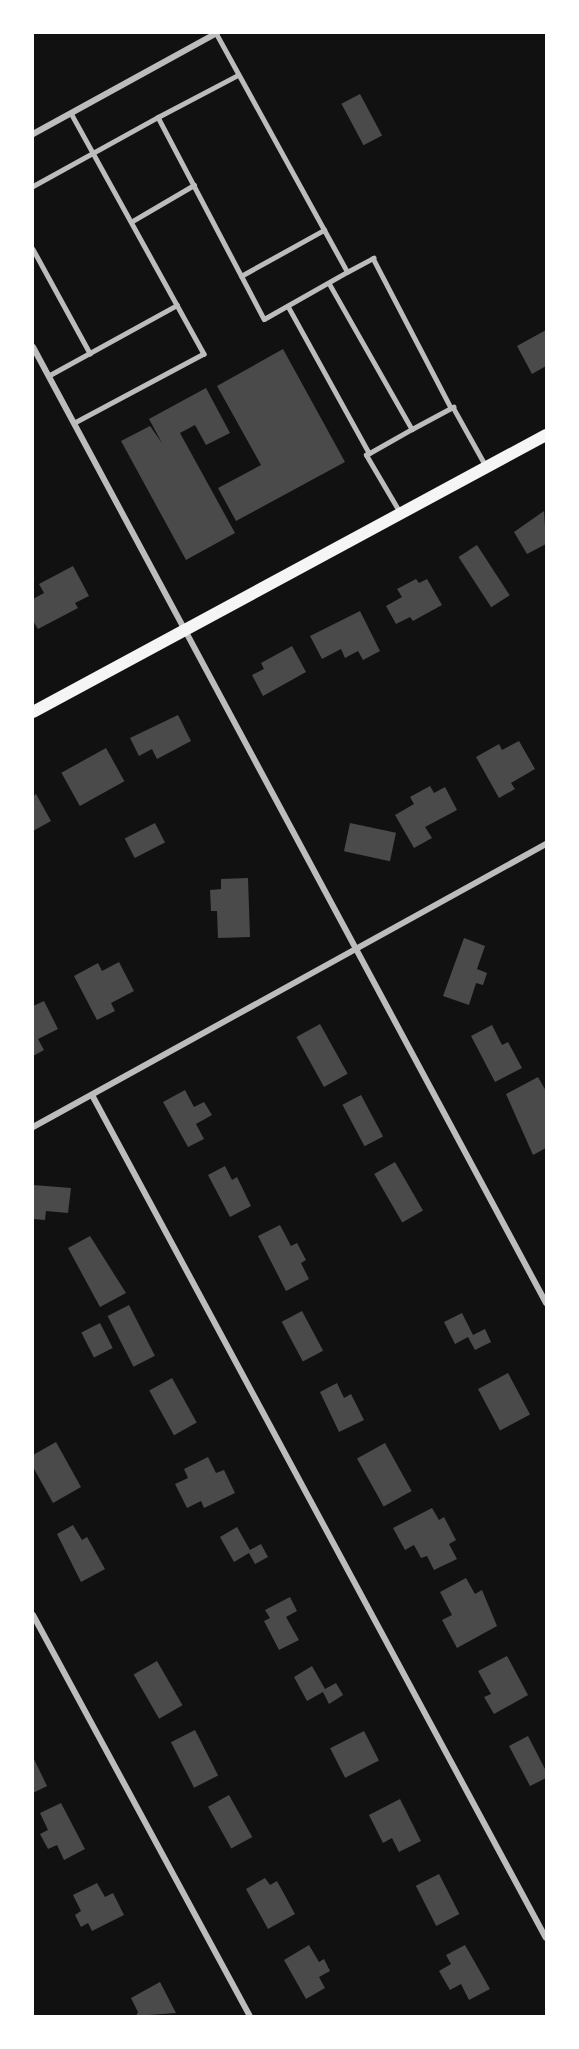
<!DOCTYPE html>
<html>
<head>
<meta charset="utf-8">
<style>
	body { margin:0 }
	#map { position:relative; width:579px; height:2049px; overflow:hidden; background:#111; font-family:"Asap Condensed",sans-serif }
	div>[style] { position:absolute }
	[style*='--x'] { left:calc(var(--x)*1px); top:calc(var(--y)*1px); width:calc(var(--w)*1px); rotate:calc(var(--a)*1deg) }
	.building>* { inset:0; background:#4a4a4a; transform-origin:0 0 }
	.service>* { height:4.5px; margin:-2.25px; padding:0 2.25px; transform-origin:2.25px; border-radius:2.25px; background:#bcbcbc }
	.minor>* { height:6px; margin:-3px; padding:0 3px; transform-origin:3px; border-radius:3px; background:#bcbcbc }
	.secondary>* { height:12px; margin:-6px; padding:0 6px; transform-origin:6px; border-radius:6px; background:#f5f5f5 }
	span { translate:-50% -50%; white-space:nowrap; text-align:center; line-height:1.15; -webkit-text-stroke:4.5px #fff; paint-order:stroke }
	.frame { position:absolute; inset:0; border:34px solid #fff; pointer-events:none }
</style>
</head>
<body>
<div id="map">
	<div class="building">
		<i style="left:360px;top:94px;width:47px;height:21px;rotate:62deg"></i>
		<i style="clip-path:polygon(546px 330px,546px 366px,532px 374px,517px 346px)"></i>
		<i style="clip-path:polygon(283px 349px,345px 462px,236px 521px,218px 488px,261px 465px,217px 386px)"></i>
		<i style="clip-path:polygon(206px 388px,230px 433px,206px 445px,195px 425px,180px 433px,235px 533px,186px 560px,121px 441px,150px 426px,162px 443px,149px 419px)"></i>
		<i style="clip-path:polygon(544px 511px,546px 544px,527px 554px,514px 532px)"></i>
		<i style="left:477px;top:545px;width:60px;height:22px;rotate:57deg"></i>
		<i style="clip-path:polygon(73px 566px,89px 596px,75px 603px,78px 608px,38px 629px,33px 621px,33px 599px,44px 593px,39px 584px)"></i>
		<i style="clip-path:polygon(416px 579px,419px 583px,427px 579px,442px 605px,413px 621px,410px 617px,396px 624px,386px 606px,402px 597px,397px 589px)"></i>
		<i style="clip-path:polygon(360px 611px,380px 651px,363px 660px,358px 651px,345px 658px,341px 649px,322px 659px,310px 636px)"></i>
		<i style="clip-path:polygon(292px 646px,306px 672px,263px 696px,252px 675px,264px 669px,261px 663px)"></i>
		<i style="clip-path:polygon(178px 715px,191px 741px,157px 759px,152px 749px,139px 756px,130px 738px)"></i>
		<i style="clip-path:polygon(519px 741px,535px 769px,511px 783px,515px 789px,499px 798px,476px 757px,499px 744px,502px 750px)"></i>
		<i style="left:106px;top:748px;width:38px;height:51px;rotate:61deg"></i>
		<i style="clip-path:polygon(430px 786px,434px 793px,445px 787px,457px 810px,425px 827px,432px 838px,414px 848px,395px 815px,414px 804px,410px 797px)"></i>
		<i style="clip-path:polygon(36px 794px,51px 821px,33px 831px,33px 796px)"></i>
		<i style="left:155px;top:823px;width:22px;height:34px;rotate:63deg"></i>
		<i style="left:350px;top:823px;width:47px;height:29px;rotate:12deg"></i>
		<i style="clip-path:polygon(248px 878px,250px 937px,218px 938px,217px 911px,211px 911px,210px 890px,221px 889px,221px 879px)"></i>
		<i style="clip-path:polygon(464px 938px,485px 946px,477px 969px,487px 973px,483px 985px,476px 983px,469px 1005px,443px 996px)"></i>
		<i style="clip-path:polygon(119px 962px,134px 991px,111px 1003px,115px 1011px,97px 1020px,74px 976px,98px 963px,102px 971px)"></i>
		<i style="clip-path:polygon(44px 1001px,58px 1029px,38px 1039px,44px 1050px,33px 1056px,33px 1006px)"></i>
		<i style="left:320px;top:1024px;width:57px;height:27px;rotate:61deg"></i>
		<i style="clip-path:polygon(492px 1025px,502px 1045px,508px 1042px,522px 1068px,495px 1082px,471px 1036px)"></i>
		<i style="clip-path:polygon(538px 1077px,546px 1091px,546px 1148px,533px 1155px,506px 1094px)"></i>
		<i style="clip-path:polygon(185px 1090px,194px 1107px,204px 1102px,212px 1115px,196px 1124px,204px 1139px,188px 1147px,163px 1102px)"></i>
		<i style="left:361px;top:1095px;width:47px;height:21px;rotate:62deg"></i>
		<i style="left:395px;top:1162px;width:56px;height:24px;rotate:60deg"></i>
		<i style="clip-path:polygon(225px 1166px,232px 1180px,237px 1177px,251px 1206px,230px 1217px,208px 1175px)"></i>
		<i style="clip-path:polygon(33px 1185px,71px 1188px,68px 1213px,46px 1211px,45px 1220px,33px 1219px)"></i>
		<i style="clip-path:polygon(280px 1225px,291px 1246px,297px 1243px,306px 1260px,301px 1263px,309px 1279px,286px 1291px,258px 1236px)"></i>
		<i style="clip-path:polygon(90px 1236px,126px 1293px,100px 1307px,68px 1248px)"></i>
		<i style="left:129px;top:1305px;width:57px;height:24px;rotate:63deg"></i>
		<i style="left:302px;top:1311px;width:45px;height:23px;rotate:62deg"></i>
		<i style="clip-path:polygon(462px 1313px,473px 1335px,485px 1329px,491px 1342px,475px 1350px,468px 1337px,455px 1344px,444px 1322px)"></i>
		<i style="left:100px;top:1323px;width:28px;height:21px;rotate:63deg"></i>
		<i style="left:508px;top:1373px;width:47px;height:34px;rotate:62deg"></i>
		<i style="left:172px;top:1378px;width:51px;height:26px;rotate:61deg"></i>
		<i style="clip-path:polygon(337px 1383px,344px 1398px,351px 1394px,364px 1420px,339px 1432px,320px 1392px)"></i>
		<i style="clip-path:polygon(56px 1442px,81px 1487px,53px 1503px,33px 1467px,33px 1455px)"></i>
		<i style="left:385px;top:1443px;width:55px;height:32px;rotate:61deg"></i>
		<i style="clip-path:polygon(208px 1457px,216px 1473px,224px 1470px,235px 1493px,204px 1508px,201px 1501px,187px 1508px,175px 1484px,188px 1478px,184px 1469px)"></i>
		<i style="clip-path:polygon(432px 1508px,439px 1520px,444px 1517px,456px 1540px,449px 1544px,457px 1559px,434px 1570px,427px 1556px,421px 1558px,414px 1545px,405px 1550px,393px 1528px)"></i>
		<i style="clip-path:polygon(73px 1525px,82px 1540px,87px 1537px,105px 1569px,81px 1582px,57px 1534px)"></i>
		<i style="clip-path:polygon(237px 1527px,250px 1550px,261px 1544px,268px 1557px,255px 1564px,249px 1553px,234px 1562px,220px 1537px)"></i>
		<i style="clip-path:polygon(466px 1578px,475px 1594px,482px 1590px,497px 1626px,457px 1648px,442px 1620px,452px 1615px,440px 1592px)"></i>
		<i style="clip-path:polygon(290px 1597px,297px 1611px,286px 1617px,299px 1640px,279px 1650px,264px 1621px,270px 1618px,265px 1610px)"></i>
		<i style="clip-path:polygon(507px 1656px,528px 1695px,494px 1714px,484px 1697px,491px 1694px,478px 1671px)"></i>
		<i style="left:157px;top:1661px;width:51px;height:27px;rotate:60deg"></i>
		<i style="clip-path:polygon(312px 1666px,325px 1689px,336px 1683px,343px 1695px,329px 1704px,323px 1692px,307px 1701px,294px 1677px)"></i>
		<i style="left:195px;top:1730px;width:51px;height:27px;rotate:63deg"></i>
		<i style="left:364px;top:1731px;width:33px;height:38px;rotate:63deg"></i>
		<i style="clip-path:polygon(528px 1736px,546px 1771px,546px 1778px,530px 1786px,509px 1746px)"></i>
		<i style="clip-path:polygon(33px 1757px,47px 1786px,33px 1793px)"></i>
		<i style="left:229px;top:1795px;width:48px;height:24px;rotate:61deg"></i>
		<i style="clip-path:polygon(400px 1799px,421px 1841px,399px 1852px,392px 1838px,383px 1843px,369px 1815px)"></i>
		<i style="clip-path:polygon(61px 1803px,85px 1849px,64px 1860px,57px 1845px,48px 1849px,40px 1834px,48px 1830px,40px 1813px)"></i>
		<i style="left:439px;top:1874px;width:45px;height:26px;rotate:63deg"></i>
		<i style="clip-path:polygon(265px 1878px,270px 1885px,277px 1881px,295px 1914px,268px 1929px,246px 1889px)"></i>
		<i style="clip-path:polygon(97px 1883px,105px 1897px,113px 1893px,124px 1915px,92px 1931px,88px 1923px,81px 1927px,75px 1915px,81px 1911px,73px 1895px)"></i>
		<i style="clip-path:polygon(309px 1945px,319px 1962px,324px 1959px,330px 1971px,319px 1977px,325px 1988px,306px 1999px,284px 1960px)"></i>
		<i style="clip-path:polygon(465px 1945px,490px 1989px,469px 2000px,461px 1984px,450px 1990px,439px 1971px,451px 1964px,446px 1955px)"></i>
		<i style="clip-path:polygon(160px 1982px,176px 2013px,136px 2016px,138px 2012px,131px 1998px)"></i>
	</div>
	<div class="service">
		<i style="--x:71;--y:113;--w:275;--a:61.1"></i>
		<i style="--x:204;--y:354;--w:146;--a:151.9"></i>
		<i style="--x:158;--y:117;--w:90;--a:-27.7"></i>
		<i style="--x:33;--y:186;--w:143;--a:-28.9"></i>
		<i style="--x:158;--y:117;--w:228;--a:62.3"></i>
		<i style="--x:264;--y:319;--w:95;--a:-29.5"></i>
		<i style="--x:347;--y:272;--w:272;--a:-118.8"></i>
		<i style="--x:131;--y:222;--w:73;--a:-30.4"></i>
		<i style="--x:33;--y:249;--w:119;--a:61.3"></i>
		<i style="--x:347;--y:272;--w:30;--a:-28"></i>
		<i style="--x:373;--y:258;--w:169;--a:62.5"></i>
		<i style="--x:241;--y:276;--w:95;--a:-29"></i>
		<i style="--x:329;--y:283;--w:168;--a:60.4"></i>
		<i style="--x:412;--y:429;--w:47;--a:-28.2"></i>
		<i style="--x:453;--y:407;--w:68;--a:60.8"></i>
		<i style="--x:288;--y:306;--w:168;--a:61.1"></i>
		<i style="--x:48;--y:376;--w:147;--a:-28.8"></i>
		<i style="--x:400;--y:513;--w:67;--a:-120.4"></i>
		<i style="--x:366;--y:455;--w:53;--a:-29.5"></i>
	</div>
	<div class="minor">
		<i style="--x:33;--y:134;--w:210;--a:-28.8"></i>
		<i style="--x:33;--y:347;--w:1085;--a:61.78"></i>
		<i style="--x:92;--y:1095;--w:957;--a:61.7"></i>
		<i style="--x:33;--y:1127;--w:586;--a:-28.88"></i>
		<i style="--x:33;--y:1615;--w:456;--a:61.6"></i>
	</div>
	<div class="secondary">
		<i style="--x:33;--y:712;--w:583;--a:-28.37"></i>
	</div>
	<div class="frame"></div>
</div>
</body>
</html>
